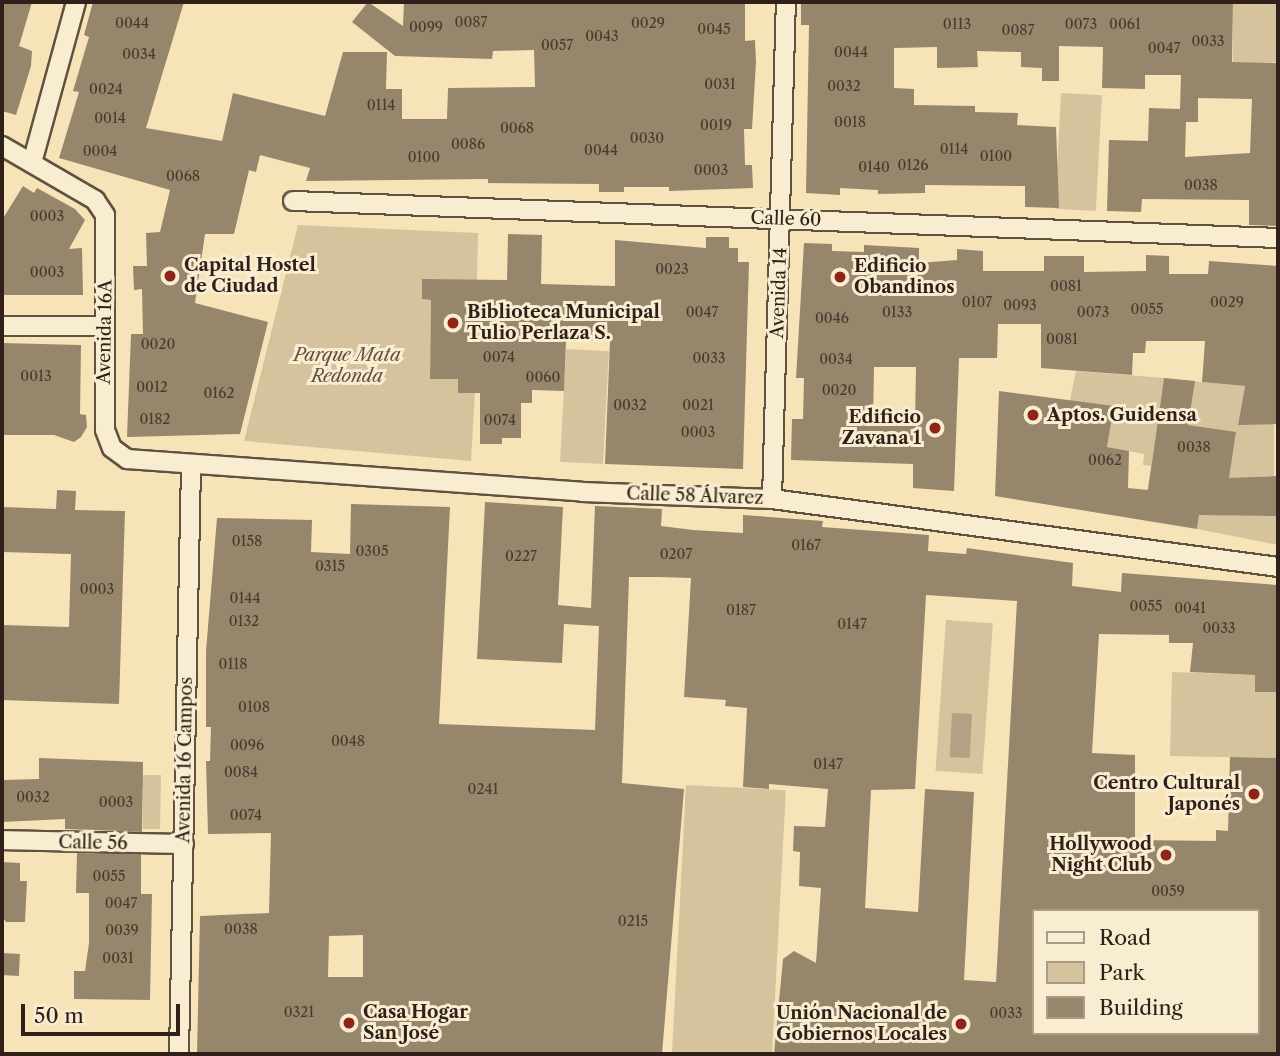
<!DOCTYPE html>
<html>
<head>
<meta charset="utf-8">
<style>
	body { margin:0 }
	#map { position:relative; width:1280px; height:1056px; overflow:hidden; background:#f6e4b8; font-family:"Libre Caslon Text",serif }
	div>[style] { position:absolute }
	[style*='--x'] { left:calc(var(--x)*1px); top:calc(var(--y)*1px); width:calc(var(--w)*1px); rotate:calc(var(--a)*1deg) }
	.green>* { inset:0; background:#d4c39d; transform-origin:0 0 }
	.water>* { inset:0; background:#b2a182; transform-origin:0 0 }
	.building>* { inset:0; background:#96866c; transform-origin:0 0 }
	.roads { filter:drop-shadow(2px 0 #615141) drop-shadow(-2px 0 #615141) drop-shadow(0 2px #615141) drop-shadow(0 -2px #615141) }
	.street>* { height:18px; margin:-9px; padding:0 9px; transform-origin:9px; border-radius:9px; background:#f9edd1 }
	.dots>* { width:19px; height:19px; translate:-50% -50%; box-sizing:border-box; border:4px solid #f9edd1; border-radius:50% }
	span { translate:-50% -50%; white-space:nowrap; text-align:center; line-height:1.15; -webkit-text-stroke:6px #f9edd1; paint-order:stroke }
	.number-label { font-size:14px; color:#493a2e }
	.number-label span { -webkit-text-stroke-width:0 }
	.street-label { font-size:18px; color:#2f2019 }
	.poi-label { font-size:18px; color:#2f2019; font-weight:700 }
	.left { translate:0 -50%; text-align:left }
	.right { translate:-100% -50%; text-align:right }
	.park-label { font-size:18px; color:#615141; font-style:italic }
	.frame { position:absolute; inset:0; border:4px solid #2f2019; pointer-events:none }
	.legend { position:absolute; left:1032px; top:909px; width:228px; height:126px; box-sizing:border-box; background:#f9edd1; border:2px solid #a89b87; margin:0; padding:9px 12px; list-style:none; font-size:21px; color:#2f2019 }
	.legend li { display:flex; align-items:center; gap:14px; height:35px }
	.legend b { width:35px; border:2px solid #a89b87 }
	.scale { position:absolute; left:21px; top:1004px; width:159px; height:32px; box-sizing:border-box; border:4px solid #2f2019; border-top:0; padding-left:9px; font-size:21px; line-height:24px; white-space:nowrap; color:#2f2019; -webkit-text-stroke:5px #f9edd1; paint-order:stroke }
</style>
</head>
<body>
<div id="map">
	<div class="green">
		<i style="left:1233px;top:2px;width:45px;height:60px"></i>
		<i style="left:1061px;top:93px;width:41px;height:116px;rotate:3deg"></i>
		<i style="clip-path:polygon(298px 225px,478px 233px,477px 280px,422px 280px,422px 299px,431px 300px,430px 379px,458px 379px,458px 393px,475px 393px,471px 461px,244px 441px)"></i>
		<i style="left:566px;top:349px;width:43px;height:113px;rotate:3deg"></i>
		<i style="clip-path:polygon(1076px 371px,1164px 378px,1152px 462px,1229px 474px,1236px 433px,1188px 425px,1189px 381px,1245px 386px,1238px 424px,1274px 424px,1274px 476px,1254px 477px,1223px 515px,1278px 516px,1278px 545px,1197px 529px,1203px 491px,1143px 520px,1151px 466px,1143px 465px,1144px 454px,1107px 447px,1114px 406px,1049px 504px)"></i>
		<i style="left:946px;top:620px;width:47px;height:151px;rotate:4deg"></i>
		<i style="clip-path:polygon(1172px 672px,1255px 675px,1255px 692px,1278px 692px,1278px 758px,1170px 756px)"></i>
		<i style="clip-path:polygon(65px 775px,161px 775px,160px 829px,143px 829px,143px 789px)"></i>
		<i style="left:686px;top:785px;width:100px;height:269px;rotate:3deg"></i>
	</div>
	<div class="water">
		<i style="left:952px;top:713px;width:20px;height:44px;rotate:3deg"></i>
	</div>
	<div class="building">
		<i style="clip-path:polygon(2px 2px,32px 2px,19px 46px,32px 51px,31px 66px,16px 115px,2px 111px)"></i>
		<i style="clip-path:polygon(93px 2px,184px 2px,146px 128px,222px 141px,233px 93px,325px 116px,343px 52px,387px 52px,386px 89px,402px 89px,402px 119px,447px 119px,448px 88px,535px 87px,534px 50px,493px 51px,492px 59px,395px 56px,352px 22px,368px 2px,403px 26px,404px 2px,745px 2px,745px 41px,755px 40px,756px 62px,752px 129px,744px 129px,745px 165px,752px 165px,753px 188px,669px 191px,669px 187px,624px 187px,624px 192px,599px 192px,599px 184px,488px 183px,488px 179px,306px 181px,310px 168px,260px 155px,256px 172px,249px 170px,234px 234px,205px 234px,195px 303px,268px 322px,240px 434px,127px 437px,131px 334px,143px 334px,142px 289px,134px 290px,133px 266px,147px 266px,146px 233px,160px 232px,170px 190px,59px 158px,79px 92px,73px 91px,89px 37px,84px 35px)"></i>
		<i style="clip-path:polygon(evenodd,801px 2px,1233px 2px,1232px 62px,1278px 63px,1278px 226px,1249px 225px,1249px 200px,1142px 199px,1141px 212px,1107px 211px,1109px 140px,1148px 141px,1149px 108px,1180px 109px,1181px 75px,1145px 75px,1145px 89px,1102px 88px,1103px 47px,1059px 46px,1059px 81px,1042px 81px,1042px 68px,1021px 67px,1021px 52px,977px 51px,978px 67px,937px 68px,937px 47px,894px 48px,894px 88px,914px 89px,914px 105px,975px 106px,975px 112px,1018px 113px,1017px 125px,1056px 127px,1059px 208px,1025px 207px,1025px 186px,925px 185px,925px 193px,878px 194px,878px 190px,840px 188px,840px 195px,806px 193px,809px 25px,801px 25px,801px 2px,1198px 98px,1252px 99px,1250px 153px,1185px 157px,1186px 122px,1198px 122px,1198px 98px)"></i>
		<i style="clip-path:polygon(23px 186px,34px 193px,37px 188px,75px 209px,85px 220px,69px 249px,82px 248px,83px 295px,2px 295px,2px 220px)"></i>
		<i style="clip-path:polygon(508px 234px,542px 235px,541px 284px,615px 286px,615px 240px,706px 248px,706px 237px,729px 237px,729px 248px,738px 248px,738px 262px,749px 262px,743px 469px,605px 464px,610px 341px,566px 340px,564px 391px,532px 390px,532px 403px,521px 403px,521px 438px,502px 438px,502px 444px,480px 444px,480px 393px,458px 393px,458px 379px,430px 379px,431px 300px,422px 299px,422px 279px,507px 280px)"></i>
		<i style="clip-path:polygon(evenodd,804px 243px,832px 244px,832px 251px,864px 252px,864px 245px,919px 248px,919px 263px,957px 260px,957px 249px,983px 251px,983px 271px,1044px 271px,1044px 256px,1084px 256px,1084px 272px,1146px 271px,1146px 255px,1169px 256px,1169px 274px,1208px 274px,1209px 261px,1278px 266px,1278px 424px,1238px 425px,1245px 386px,1202px 382px,1205px 341px,1146px 341px,1145px 353px,1133px 353px,1132px 375px,1041px 368px,1041px 324px,998px 324px,997px 358px,959px 358px,954px 491px,913px 488px,913px 464px,791px 460px,792px 419px,803px 419px,804px 378px,796px 378px,804px 243px,874px 367px,916px 367px,915px 423px,873px 422px,874px 367px)"></i>
		<i style="clip-path:polygon(2px 343px,81px 345px,80px 414px,86px 415px,87px 427px,81px 437px,74px 442px,54px 435px,2px 435px)"></i>
		<i style="clip-path:polygon(1164px 378px,1195px 381px,1188px 425px,1236px 432px,1229px 478px,1278px 476px,1278px 516px,1199px 515px,1197px 529px,995px 496px,999px 391px,1114px 406px,1107px 447px,1129px 451px,1128px 488px,1148px 490px)"></i>
		<i style="clip-path:polygon(57px 490px,76px 491px,75px 510px,125px 511px,119px 704px,2px 700px,2px 625px,69px 627px,71px 554px,2px 552px,2px 507px,56px 509px)"></i>
		<i style="clip-path:polygon(evenodd,485px 502px,563px 507px,558px 605px,591px 608px,595px 506px,662px 509px,661px 526px,693px 530px,743px 533px,743px 515px,823px 521px,822px 527px,929px 535px,928px 551px,966px 554px,967px 548px,1073px 563px,1072px 586px,1121px 592px,1122px 573px,1278px 585px,1278px 692px,1255px 692px,1255px 675px,1190px 672px,1193px 643px,1169px 643px,1169px 635px,1099px 634px,1092px 753px,1135px 755px,1135px 840px,1216px 841px,1216px 830px,1228px 831px,1230px 757px,1278px 758px,1278px 1054px,774px 1054px,783px 959px,794px 951px,816px 963px,821px 888px,799px 886px,800px 852px,793px 851px,794px 826px,825px 827px,828px 789px,769px 784px,769px 789px,743px 787px,747px 708px,725px 706px,726px 700px,684px 697px,691px 578px,658px 577px,629px 577px,622px 783px,684px 789px,662px 1054px,197px 1054px,200px 916px,269px 913px,271px 833px,208px 834px,206px 761px,210px 761px,211px 727px,206px 727px,206px 651px,217px 518px,312px 520px,311px 552px,350px 554px,351px 504px,450px 507px,439px 724px,595px 730px,599px 626px,564px 624px,562px 663px,477px 659px,485px 502px,926px 595px,1017px 601px,996px 982px,964px 980px,974px 792px,925px 789px,918px 912px,865px 908px,871px 790px,915px 789px,926px 595px,485px 502px,1033px 911px,1257px 911px,1257px 1033px,1033px 1033px,1033px 911px,485px 502px,363px 935px,363px 977px,328px 977px,329px 936px,363px 935px)"></i>
		<i style="clip-path:polygon(39px 758px,143px 762px,142px 832px,65px 829px,65px 819px,2px 822px,2px 780px,39px 779px)"></i>
		<i style="clip-path:polygon(77px 853px,141px 854px,141px 894px,152px 894px,150px 1000px,74px 999px,74px 971px,85px 971px,89px 943px,89px 893px,76px 893px)"></i>
		<i style="clip-path:polygon(2px 862px,20px 863px,20px 881px,27px 881px,25px 922px,6px 922px,2px 916px)"></i>
		<i style="left:2px;top:953px;width:18px;height:22px;rotate:3deg"></i>
	</div>
	<div class="roads">
		<div class="street">
			<i style="--x:2;--y:146;--w:108;--a:30.1"></i>
			<i style="--x:95;--y:200;--w:18;--a:56"></i>
			<i style="--x:105;--y:215;--w:215;--a:90"></i>
			<i style="--x:105;--y:430;--w:19;--a:69"></i>
			<i style="--x:112;--y:448;--w:19;--a:36"></i>
			<i style="--x:127;--y:459;--w:456;--a:4.1"></i>
			<i style="--x:582;--y:492;--w:190;--a:2.1"></i>
			<i style="--x:772;--y:499;--w:511;--a:7.65"></i>
			<i style="--x:32;--y:163;--w:167;--a:-74.7"></i>
			<i style="--x:293;--y:201;--w:986;--a:2.15"></i>
			<i style="--x:2;--y:326;--w:103;--a:0"></i>
			<i style="--x:772;--y:499;--w:497;--a:-88.4"></i>
			<i style="--x:2;--y:840;--w:182;--a:1.3"></i>
			<i style="--x:179;--y:1054;--w:588;--a:-88.83"></i>
		</div>
	</div>
	<div class="dots">
		<i style="left:170px;top:276px;background:#8f2418"></i>
		<i style="left:840px;top:277px;background:#8f2418"></i>
		<i style="left:453px;top:323px;background:#8f2418"></i>
		<i style="left:1033px;top:415px;background:#8f2418"></i>
		<i style="left:935px;top:428px;background:#8f2418"></i>
		<i style="left:1254px;top:794px;background:#8f2418"></i>
		<i style="left:1166px;top:855px;background:#8f2418"></i>
		<i style="left:349px;top:1023px;background:#8f2418"></i>
		<i style="left:961px;top:1024px;background:#8f2418"></i>
	</div>
	<div class="number-label">
		<span style="left:471px;top:22px">0087</span>
		<span style="left:132px;top:23px">0044</span>
		<span style="left:648px;top:23px">0029</span>
		<span style="left:957px;top:24px">0113</span>
		<span style="left:1081px;top:24px">0073</span>
		<span style="left:1125px;top:24px">0061</span>
		<span style="left:426px;top:27px">0099</span>
		<span style="left:714px;top:29px">0045</span>
		<span style="left:1018px;top:30px">0087</span>
		<span style="left:602px;top:36px">0043</span>
		<span style="left:1208px;top:41px">0033</span>
		<span style="left:557px;top:45px">0057</span>
		<span style="left:1164px;top:48px">0047</span>
		<span style="left:851px;top:52px">0044</span>
		<span style="left:139px;top:54px">0034</span>
		<span style="left:720px;top:84px">0031</span>
		<span style="left:844px;top:86px">0032</span>
		<span style="left:106px;top:89px">0024</span>
		<span style="left:381px;top:105px">0114</span>
		<span style="left:110px;top:118px">0014</span>
		<span style="left:850px;top:122px">0018</span>
		<span style="left:716px;top:125px">0019</span>
		<span style="left:517px;top:128px">0068</span>
		<span style="left:647px;top:138px">0030</span>
		<span style="left:468px;top:144px">0086</span>
		<span style="left:954px;top:149px">0114</span>
		<span style="left:601px;top:150px">0044</span>
		<span style="left:100px;top:151px">0004</span>
		<span style="left:996px;top:156px">0100</span>
		<span style="left:424px;top:157px">0100</span>
		<span style="left:913px;top:165px">0126</span>
		<span style="left:874px;top:167px">0140</span>
		<span style="left:711px;top:170px">0003</span>
		<span style="left:183px;top:176px">0068</span>
		<span style="left:1201px;top:185px">0038</span>
		<span style="left:47px;top:216px">0003</span>
		<span style="left:672px;top:269px">0023</span>
		<span style="left:47px;top:272px">0003</span>
		<span style="left:1066px;top:286px">0081</span>
		<span style="left:977px;top:302px">0107</span>
		<span style="left:1227px;top:302px">0029</span>
		<span style="left:1020px;top:305px">0093</span>
		<span style="left:1147px;top:309px">0055</span>
		<span style="left:702px;top:312px">0047</span>
		<span style="left:897px;top:312px">0133</span>
		<span style="left:1093px;top:312px">0073</span>
		<span style="left:832px;top:318px">0046</span>
		<span style="left:1062px;top:339px">0081</span>
		<span style="left:158px;top:344px">0020</span>
		<span style="left:499px;top:357px">0074</span>
		<span style="left:709px;top:358px">0033</span>
		<span style="left:836px;top:359px">0034</span>
		<span style="left:36px;top:376px">0013</span>
		<span style="left:543px;top:377px">0060</span>
		<span style="left:152px;top:387px">0012</span>
		<span style="left:839px;top:390px">0020</span>
		<span style="left:219px;top:393px">0162</span>
		<span style="left:630px;top:405px">0032</span>
		<span style="left:698px;top:405px">0021</span>
		<span style="left:155px;top:419px">0182</span>
		<span style="left:500px;top:420px">0074</span>
		<span style="left:698px;top:432px">0003</span>
		<span style="left:1194px;top:447px">0038</span>
		<span style="left:1105px;top:460px">0062</span>
		<span style="left:247px;top:541px">0158</span>
		<span style="left:806px;top:545px">0167</span>
		<span style="left:372px;top:551px">0305</span>
		<span style="left:676px;top:554px">0207</span>
		<span style="left:521px;top:556px">0227</span>
		<span style="left:330px;top:566px">0315</span>
		<span style="left:97px;top:589px">0003</span>
		<span style="left:245px;top:598px">0144</span>
		<span style="left:1146px;top:606px">0055</span>
		<span style="left:1190px;top:608px">0041</span>
		<span style="left:741px;top:610px">0187</span>
		<span style="left:244px;top:621px">0132</span>
		<span style="left:852px;top:624px">0147</span>
		<span style="left:1219px;top:628px">0033</span>
		<span style="left:233px;top:664px">0118</span>
		<span style="left:254px;top:707px">0108</span>
		<span style="left:348px;top:741px">0048</span>
		<span style="left:247px;top:745px">0096</span>
		<span style="left:828px;top:764px">0147</span>
		<span style="left:241px;top:772px">0084</span>
		<span style="left:483px;top:789px">0241</span>
		<span style="left:33px;top:797px">0032</span>
		<span style="left:116px;top:802px">0003</span>
		<span style="left:246px;top:815px">0074</span>
		<span style="left:109px;top:876px">0055</span>
		<span style="left:1168px;top:891px">0059</span>
		<span style="left:121px;top:903px">0047</span>
		<span style="left:633px;top:921px">0215</span>
		<span style="left:241px;top:929px">0038</span>
		<span style="left:122px;top:930px">0039</span>
		<span style="left:118px;top:958px">0031</span>
		<span style="left:299px;top:1012px">0321</span>
		<span style="left:1006px;top:1013px">0033</span>
	</div>
	<div class="street-label">
		<span style="left:786px;top:219px;rotate:2deg">Calle 60</span>
		<span style="left:779px;top:293px;rotate:-88deg">Avenida 14</span>
		<span style="left:105px;top:332px;rotate:-89deg">Avenida 16A</span>
		<span style="left:695px;top:496px;rotate:2deg">Calle 58 Álvarez</span>
		<span style="left:185px;top:760px;rotate:-89deg">Avenida 16 Campos</span>
		<span style="left:93px;top:843px;rotate:1deg">Calle 56</span>
	</div>
	<div class="poi-label">
		<span class="left" style="left:184px;top:276px">Capital Hostel<br>de Ciudad</span>
		<span class="left" style="left:854px;top:277px">Edificio<br>Obandinos</span>
		<span class="left" style="left:467px;top:323px">Biblioteca Municipal<br>Tulio Perlaza S.</span>
		<span class="left" style="left:1047px;top:415px">Aptos. Guidensa</span>
		<span class="right" style="left:921px;top:428px">Edificio<br>Zavana 1</span>
		<span class="right" style="left:1240px;top:794px">Centro Cultural<br>Japonés</span>
		<span class="right" style="left:1152px;top:855px">Hollywood<br>Night Club</span>
		<span class="left" style="left:363px;top:1023px">Casa Hogar<br>San José</span>
		<span class="right" style="left:947px;top:1024px">Unión Nacional de<br>Gobiernos Locales</span>
	</div>
	<div class="park-label">
		<span style="left:347px;top:366px">Parque Mata<br>Redonda</span>
	</div>
	<div class="frame"></div>
	<ul class="legend">
	<li><b style="height:9px;background:#f9edd1"></b>Road</li>
	<li><b style="height:19px;background:#d4c39d"></b>Park</li>
	<li><b style="height:19px;background:#96866c"></b>Building</li>
	</ul>
	<div class="scale">50 m</div>
</div>
</body>
</html>
